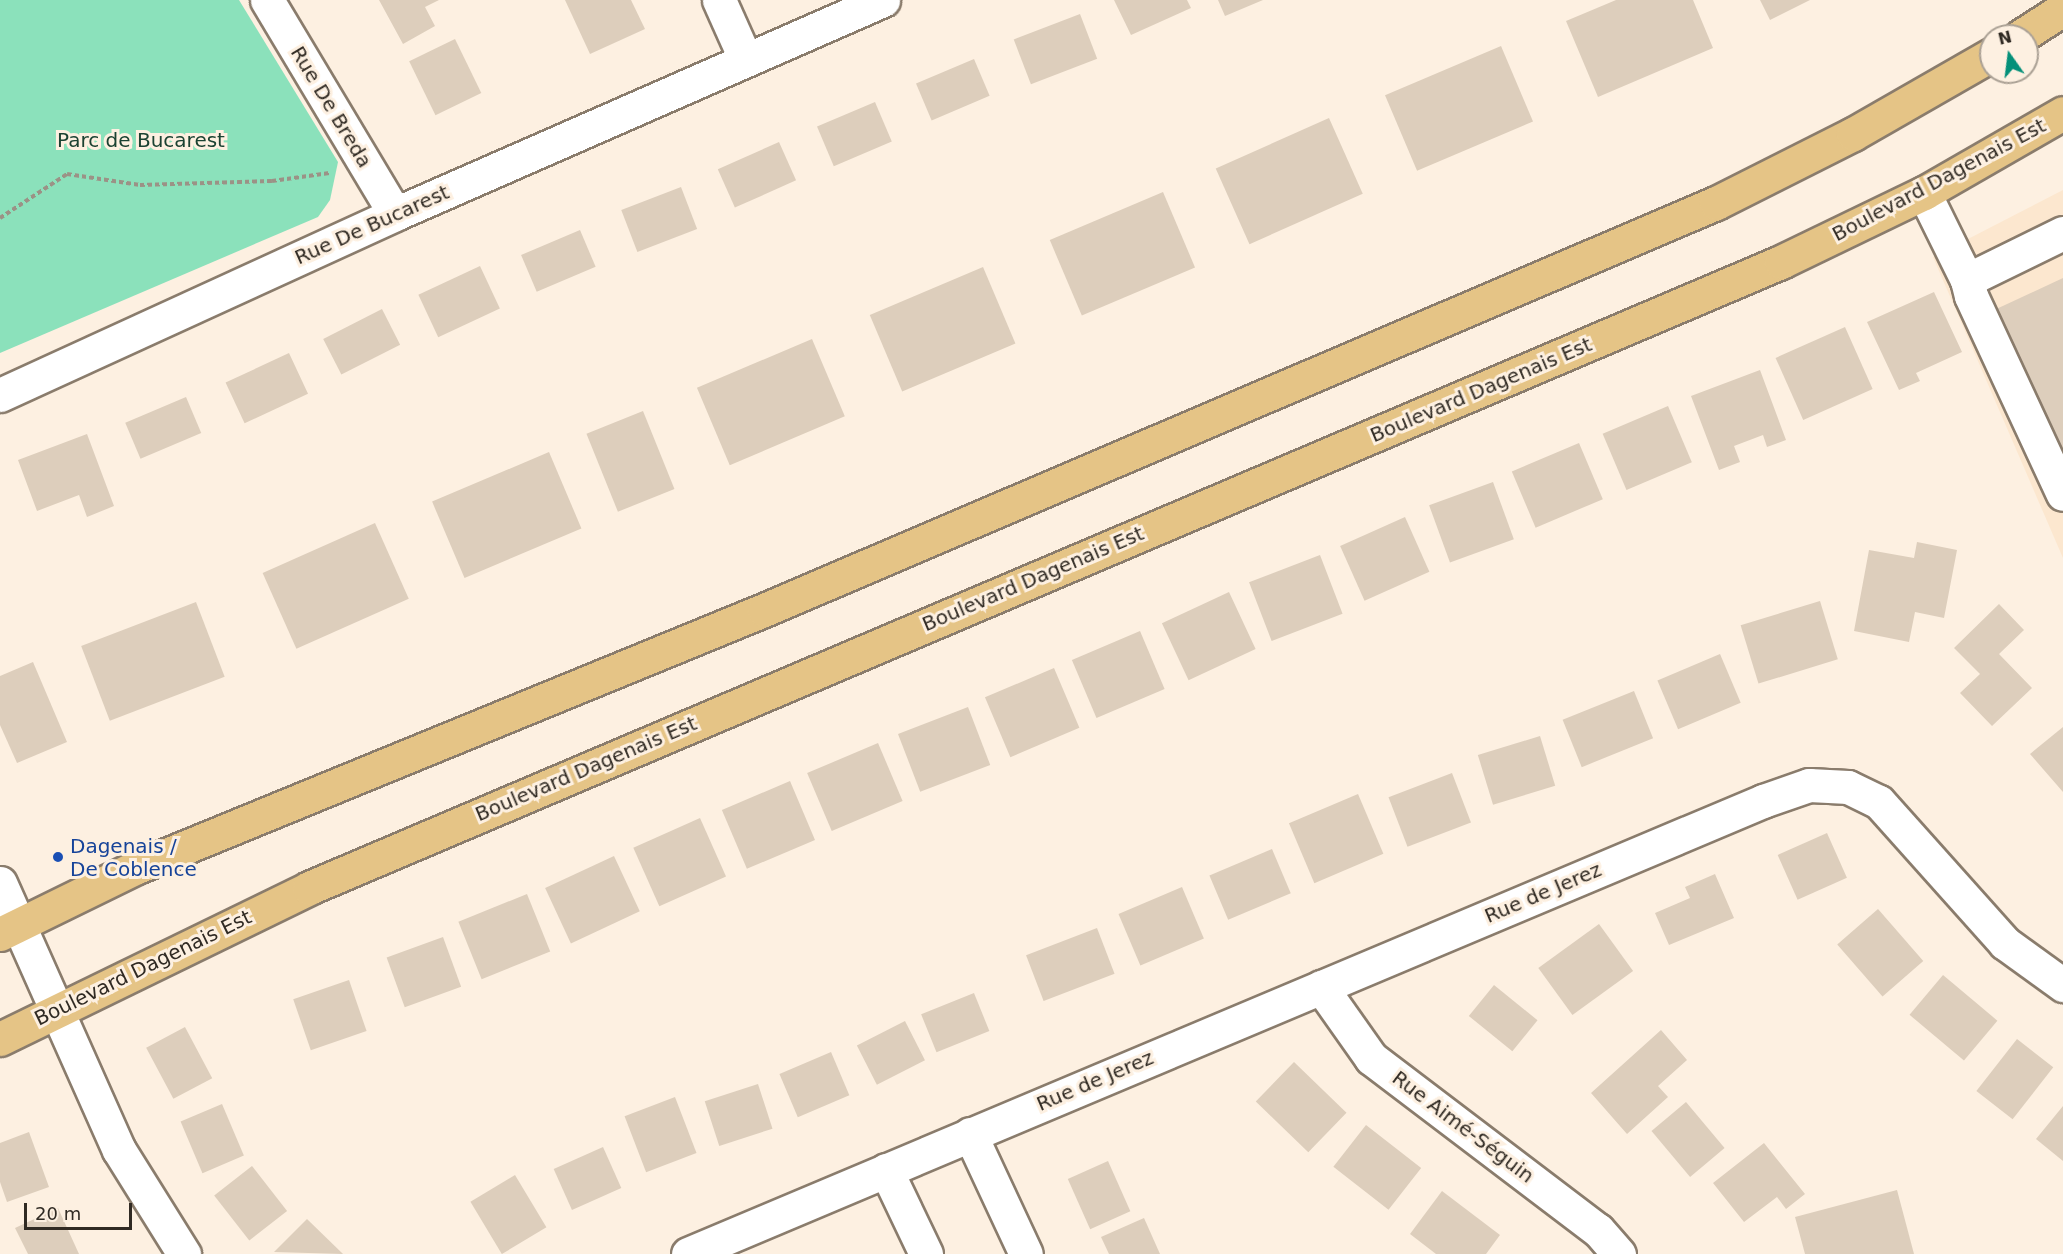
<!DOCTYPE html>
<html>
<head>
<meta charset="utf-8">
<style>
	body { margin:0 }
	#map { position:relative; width:2063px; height:1254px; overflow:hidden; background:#fdf0e1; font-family:"DejaVu Sans",sans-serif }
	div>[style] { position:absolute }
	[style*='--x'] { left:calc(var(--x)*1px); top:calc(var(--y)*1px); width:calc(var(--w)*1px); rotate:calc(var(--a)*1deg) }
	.built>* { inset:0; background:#fce7cf }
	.green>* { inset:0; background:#8be1bb }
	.building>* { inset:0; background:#ddcebc; transform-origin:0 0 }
	.path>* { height:4px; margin-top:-2px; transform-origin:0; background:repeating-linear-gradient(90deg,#9b9286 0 4.5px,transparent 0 7.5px) }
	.roads { filter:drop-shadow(2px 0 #8a7c6c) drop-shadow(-2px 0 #8a7c6c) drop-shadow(0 2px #8a7c6c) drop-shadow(0 -2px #8a7c6c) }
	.minor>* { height:33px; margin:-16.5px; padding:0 16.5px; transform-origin:16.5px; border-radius:16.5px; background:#fff }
	.major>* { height:33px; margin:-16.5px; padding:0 16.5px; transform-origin:16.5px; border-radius:16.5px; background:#e5c486 }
	.dots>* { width:16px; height:16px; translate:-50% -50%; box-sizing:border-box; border:3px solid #fdf0e1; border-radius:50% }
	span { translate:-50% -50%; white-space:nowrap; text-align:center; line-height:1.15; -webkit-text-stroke:6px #fdf0e1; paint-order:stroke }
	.street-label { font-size:20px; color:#302a23 }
	.park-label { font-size:20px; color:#1b4232 }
	.transit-label { font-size:20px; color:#164399 }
	.left { translate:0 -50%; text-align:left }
	.north { position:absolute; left:1979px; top:24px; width:60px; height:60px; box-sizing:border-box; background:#fdf0e1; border:2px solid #aba195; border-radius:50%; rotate:346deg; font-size:16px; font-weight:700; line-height:24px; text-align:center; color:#302a23 }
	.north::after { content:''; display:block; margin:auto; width:21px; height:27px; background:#049079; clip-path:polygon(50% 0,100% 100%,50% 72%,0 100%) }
	.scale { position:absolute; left:24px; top:1203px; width:108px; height:27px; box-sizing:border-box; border:3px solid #302a23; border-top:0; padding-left:8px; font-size:18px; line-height:21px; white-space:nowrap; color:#302a23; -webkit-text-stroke:4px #fdf0e1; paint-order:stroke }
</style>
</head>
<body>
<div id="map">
	<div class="built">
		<i style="clip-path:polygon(2063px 190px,2063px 558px,1933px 257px)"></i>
	</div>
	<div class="green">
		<i style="clip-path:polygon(0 0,239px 0,338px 162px,330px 200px,318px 217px,0 353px)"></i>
	</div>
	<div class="building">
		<i style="clip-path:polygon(379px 0,439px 0,425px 7px,435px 26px,403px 44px)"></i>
		<i style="clip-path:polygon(565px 0,631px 0,645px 29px,590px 54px)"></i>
		<i style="clip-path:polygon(1114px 0,1187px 0,1191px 8px,1131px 35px)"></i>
		<i style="clip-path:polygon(1218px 0,1263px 0,1225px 16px)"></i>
		<i style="clip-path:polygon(1616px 0,1693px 0,1713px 48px,1598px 97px,1566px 21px)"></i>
		<i style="clip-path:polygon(1760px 0,1810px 0,1770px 20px)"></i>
		<i style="left:1080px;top:14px;width:48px;height:71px;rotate:69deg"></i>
		<i style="left:455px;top:39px;width:60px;height:51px;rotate:64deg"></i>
		<i style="left:1501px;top:46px;width:82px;height:126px;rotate:67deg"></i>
		<i style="left:974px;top:59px;width:40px;height:63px;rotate:67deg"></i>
		<i style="left:875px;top:102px;width:43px;height:63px;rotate:67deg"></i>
		<i style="left:1329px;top:118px;width:83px;height:124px;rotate:66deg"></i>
		<i style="left:779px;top:142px;width:42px;height:67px;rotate:66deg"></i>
		<i style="left:681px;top:187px;width:45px;height:64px;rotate:69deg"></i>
		<i style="left:1163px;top:192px;width:82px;height:123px;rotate:67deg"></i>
		<i style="left:580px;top:230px;width:40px;height:64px;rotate:67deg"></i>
		<i style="left:480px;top:266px;width:47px;height:68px;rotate:65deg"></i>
		<i style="left:983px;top:267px;width:83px;height:123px;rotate:67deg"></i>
		<i style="clip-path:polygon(2063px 278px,2063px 462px,1992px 311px)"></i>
		<i style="clip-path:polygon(1934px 292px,1962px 352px,1916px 373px,1920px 381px,1899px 390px,1867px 322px)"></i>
		<i style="left:382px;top:309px;width:40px;height:66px;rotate:63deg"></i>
		<i style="left:1845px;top:327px;width:68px;height:76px;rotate:66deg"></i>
		<i style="left:812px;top:339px;width:84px;height:125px;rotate:67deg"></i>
		<i style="left:289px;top:353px;width:45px;height:70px;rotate:65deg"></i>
		<i style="clip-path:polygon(1760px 370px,1786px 440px,1767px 447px,1763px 435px,1734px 446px,1740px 462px,1719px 470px,1691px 396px)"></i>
		<i style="left:186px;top:397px;width:39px;height:66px;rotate:67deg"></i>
		<i style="left:1668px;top:406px;width:61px;height:71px;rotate:67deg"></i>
		<i style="left:643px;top:411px;width:84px;height:61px;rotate:68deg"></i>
		<i style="clip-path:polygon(87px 434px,114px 506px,87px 517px,79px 495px,37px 511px,18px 460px)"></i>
		<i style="left:1579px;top:443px;width:61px;height:73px;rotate:67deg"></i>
		<i style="left:549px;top:452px;width:83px;height:127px;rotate:67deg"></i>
		<i style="left:1493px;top:482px;width:61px;height:68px;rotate:70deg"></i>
		<i style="left:1405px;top:517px;width:60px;height:71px;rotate:66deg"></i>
		<i style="left:375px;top:523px;width:83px;height:123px;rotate:66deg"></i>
		<i style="clip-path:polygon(1917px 542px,1957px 550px,1944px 618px,1915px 612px,1909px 642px,1854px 631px,1869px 550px,1914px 558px)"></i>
		<i style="left:1320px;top:555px;width:63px;height:76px;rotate:69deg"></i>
		<i style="left:1229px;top:592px;width:63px;height:74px;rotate:65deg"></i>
		<i style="left:1820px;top:601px;width:61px;height:83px;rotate:73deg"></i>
		<i style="left:196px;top:602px;width:80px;height:123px;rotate:69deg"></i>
		<i style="clip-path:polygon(1999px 604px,2024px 630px,1999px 654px,2032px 688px,1992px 726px,1960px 693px,1980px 674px,1954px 648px)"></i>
		<i style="left:1140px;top:631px;width:63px;height:74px;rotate:67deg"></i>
		<i style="left:1720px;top:654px;width:53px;height:68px;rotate:67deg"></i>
		<i style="clip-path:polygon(33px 662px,67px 742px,17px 763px,0 725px,0 676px)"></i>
		<i style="left:1054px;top:668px;width:65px;height:75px;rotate:67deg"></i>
		<i style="left:1634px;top:691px;width:51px;height:77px;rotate:68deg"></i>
		<i style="left:968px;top:707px;width:62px;height:75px;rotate:69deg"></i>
		<i style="clip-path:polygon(2063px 727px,2063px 792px,2030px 754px)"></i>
		<i style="left:1540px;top:736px;width:52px;height:65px;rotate:73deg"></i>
		<i style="left:878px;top:743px;width:63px;height:77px;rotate:67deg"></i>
		<i style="left:1452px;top:773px;width:53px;height:68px;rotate:69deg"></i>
		<i style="left:790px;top:781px;width:64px;height:74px;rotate:67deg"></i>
		<i style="left:1358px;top:794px;width:65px;height:75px;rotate:67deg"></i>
		<i style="left:700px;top:818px;width:64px;height:73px;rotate:66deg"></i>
		<i style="left:1827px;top:833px;width:49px;height:54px;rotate:66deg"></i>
		<i style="left:1272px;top:849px;width:48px;height:68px;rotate:67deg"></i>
		<i style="left:614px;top:856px;width:61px;height:76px;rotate:65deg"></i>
		<i style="clip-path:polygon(1715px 874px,1734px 918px,1669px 945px,1655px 913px,1690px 898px,1685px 887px)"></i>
		<i style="left:1182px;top:887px;width:56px;height:69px;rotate:67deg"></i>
		<i style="left:527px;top:894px;width:62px;height:74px;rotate:68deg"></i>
		<i style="left:1878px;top:909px;width:69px;height:54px;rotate:49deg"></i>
		<i style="left:1599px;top:924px;width:58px;height:75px;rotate:54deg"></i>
		<i style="left:1097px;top:928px;width:49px;height:76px;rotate:69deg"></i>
		<i style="left:443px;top:937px;width:53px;height:60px;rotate:70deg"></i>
		<i style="left:1943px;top:975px;width:71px;height:52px;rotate:40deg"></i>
		<i style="left:349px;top:980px;width:54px;height:59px;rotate:71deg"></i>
		<i style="left:1494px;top:985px;width:56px;height:40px;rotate:39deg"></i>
		<i style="left:974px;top:993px;width:41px;height:57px;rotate:68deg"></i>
		<i style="left:905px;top:1021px;width:44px;height:54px;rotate:63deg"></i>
		<i style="left:185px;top:1027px;width:58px;height:44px;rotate:62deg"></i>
		<i style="clip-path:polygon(1661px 1030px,1687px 1060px,1658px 1086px,1668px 1097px,1627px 1134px,1591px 1093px)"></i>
		<i style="left:2017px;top:1039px;width:46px;height:66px;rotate:38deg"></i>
		<i style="left:831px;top:1052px;width:47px;height:56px;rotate:67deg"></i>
		<i style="left:1294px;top:1062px;width:73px;height:55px;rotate:44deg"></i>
		<i style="left:758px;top:1084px;width:47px;height:56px;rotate:72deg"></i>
		<i style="left:675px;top:1097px;width:60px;height:54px;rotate:69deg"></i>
		<i style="left:1686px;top:1102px;width:60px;height:45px;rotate:50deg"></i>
		<i style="left:222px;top:1104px;width:56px;height:45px;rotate:67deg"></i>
		<i style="clip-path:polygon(2063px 1106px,2063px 1161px,2036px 1139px)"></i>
		<i style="left:1366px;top:1125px;width:70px;height:53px;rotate:38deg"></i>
		<i style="clip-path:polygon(29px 1132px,49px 1187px,7px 1202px,0 1182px,0 1143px)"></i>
		<i style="clip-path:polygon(1764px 1143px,1805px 1194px,1786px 1209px,1777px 1197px,1744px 1222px,1713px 1183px)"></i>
		<i style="left:603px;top:1147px;width:45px;height:54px;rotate:66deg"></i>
		<i style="left:1108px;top:1161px;width:55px;height:44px;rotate:66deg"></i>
		<i style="left:252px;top:1166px;width:57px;height:48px;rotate:52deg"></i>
		<i style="left:515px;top:1175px;width:61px;height:52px;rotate:59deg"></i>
		<i style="clip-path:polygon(1897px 1190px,1914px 1254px,1805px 1254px,1795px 1217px)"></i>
		<i style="clip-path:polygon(1442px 1191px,1500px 1235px,1486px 1254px,1436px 1254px,1410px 1234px)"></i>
		<i style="clip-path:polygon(58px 1208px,79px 1254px,28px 1254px,15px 1228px)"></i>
		<i style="clip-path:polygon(1144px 1218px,1160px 1254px,1109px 1254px,1101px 1237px)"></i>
		<i style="clip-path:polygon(307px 1219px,343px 1254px,274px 1252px)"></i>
	</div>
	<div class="path">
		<i style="--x:0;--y:218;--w:80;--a:-33.3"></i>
		<i style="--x:67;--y:174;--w:74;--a:8.6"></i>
		<i style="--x:140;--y:185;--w:132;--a:-1.7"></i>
		<i style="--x:272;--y:181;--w:58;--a:-8"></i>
	</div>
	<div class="roads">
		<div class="minor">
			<i style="--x:267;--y:0;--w:249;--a:59.1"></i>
			<i style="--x:719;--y:0;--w:64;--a:65.9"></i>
			<i style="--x:1924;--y:193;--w:97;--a:63.7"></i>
			<i style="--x:1967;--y:280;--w:107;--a:-26.1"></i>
			<i style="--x:1967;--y:280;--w:16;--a:76"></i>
			<i style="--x:1971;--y:296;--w:218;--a:65.1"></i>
			<i style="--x:0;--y:395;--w:434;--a:-24.6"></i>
			<i style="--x:395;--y:214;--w:533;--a:-23.68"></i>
			<i style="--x:0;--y:883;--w:292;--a:66"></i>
			<i style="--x:119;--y:1150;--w:123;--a:58"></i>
			<i style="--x:1321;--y:987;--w:87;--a:54.8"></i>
			<i style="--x:1371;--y:1058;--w:285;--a:37.2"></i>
			<i style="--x:1598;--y:1230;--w:32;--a:49"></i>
			<i style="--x:970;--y:1134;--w:132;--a:65"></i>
			<i style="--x:886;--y:1170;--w:93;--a:64.5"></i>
			<i style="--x:688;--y:1254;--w:1167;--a:-22.85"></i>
			<i style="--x:1763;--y:801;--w:49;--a:-19.2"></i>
			<i style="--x:1809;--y:785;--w:39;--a:3"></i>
			<i style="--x:1848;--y:787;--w:34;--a:26"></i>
			<i style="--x:1879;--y:802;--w:189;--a:48.2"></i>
			<i style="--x:2005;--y:943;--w:72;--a:35.9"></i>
		</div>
		<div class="major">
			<i style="--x:2021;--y:36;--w:50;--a:-32.7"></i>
			<i style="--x:0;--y:934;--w:153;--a:-26.1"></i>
			<i style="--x:137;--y:867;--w:678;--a:-22.29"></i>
			<i style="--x:764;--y:610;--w:1035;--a:-23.15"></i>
			<i style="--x:1716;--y:203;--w:153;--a:-26.7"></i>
			<i style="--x:1853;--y:134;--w:159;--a:-29.8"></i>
			<i style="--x:0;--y:1039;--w:344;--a:-26"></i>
			<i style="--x:309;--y:888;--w:1600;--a:-23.04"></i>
			<i style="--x:1781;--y:262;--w:159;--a:-25.8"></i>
			<i style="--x:1924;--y:193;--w:160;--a:-29.9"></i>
		</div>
	</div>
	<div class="dots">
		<i style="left:58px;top:857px;background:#1a4fb4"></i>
	</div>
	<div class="street-label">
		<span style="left:331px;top:107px;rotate:59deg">Rue De Breda</span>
		<span style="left:1939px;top:180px;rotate:-28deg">Boulevard Dagenais Est</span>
		<span style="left:372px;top:225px;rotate:-24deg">Rue De Bucarest</span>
		<span style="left:1481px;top:390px;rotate:-23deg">Boulevard Dagenais Est</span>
		<span style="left:1033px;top:579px;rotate:-23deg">Boulevard Dagenais Est</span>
		<span style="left:586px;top:769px;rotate:-23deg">Boulevard Dagenais Est</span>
		<span style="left:1543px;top:893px;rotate:-23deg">Rue de Jerez</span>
		<span style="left:143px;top:968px;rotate:-26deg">Boulevard Dagenais Est</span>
		<span style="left:1095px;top:1081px;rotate:-23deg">Rue de Jerez</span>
		<span style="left:1463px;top:1127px;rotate:37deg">Rue Aimé-Séguin</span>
	</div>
	<div class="park-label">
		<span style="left:141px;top:140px">Parc de Bucarest</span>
	</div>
	<div class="transit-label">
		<span class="left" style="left:70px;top:858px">Dagenais /<br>De Coblence</span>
	</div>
	<div class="north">N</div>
	<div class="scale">20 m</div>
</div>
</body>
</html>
